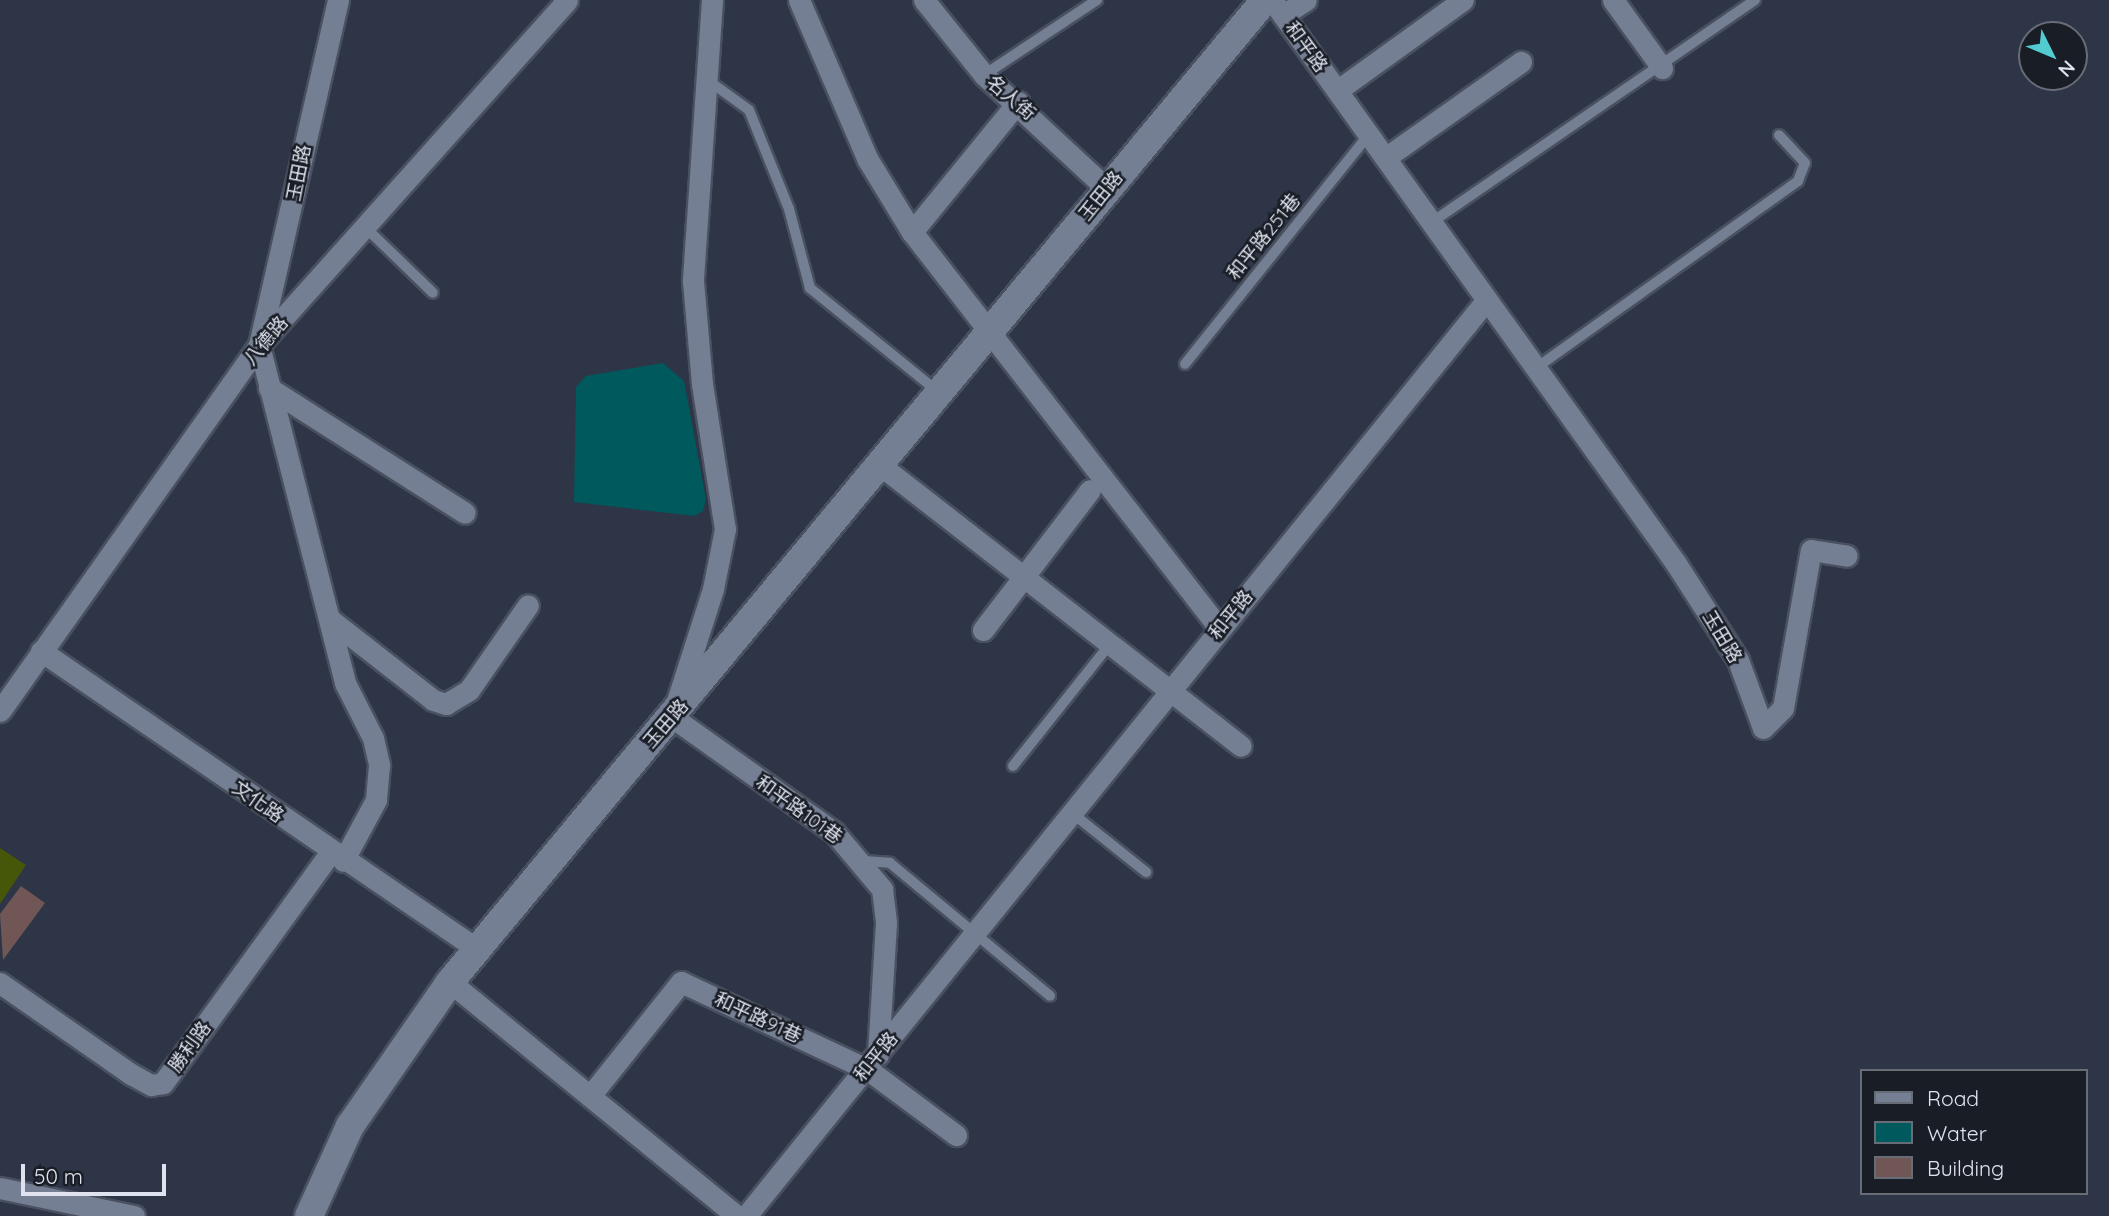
<!DOCTYPE html>
<html>
<head>
<meta charset="utf-8">
<style>
	body { margin:0 }
	#map { position:relative; width:2109px; height:1216px; overflow:hidden; background:#2d3547; font-family:Quicksand,"Noto Sans TC",sans-serif }
	div>[style] { position:absolute }
	[style*='--x'] { left:calc(var(--x)*1px); top:calc(var(--y)*1px); width:calc(var(--w)*1px); rotate:calc(var(--a)*1deg) }
	.green>* { inset:0; background:#46570a }
	.water>* { inset:0; background:#00595c }
	.building>* { inset:0; background:#705654 }
	.roads { filter:drop-shadow(2px 0 #49505f) drop-shadow(-2px 0 #49505f) drop-shadow(0 2px #49505f) drop-shadow(0 -2px #49505f) }
	.service>* { height:10px; margin:-5px; padding:0 5px; transform-origin:5px; border-radius:5px; background:#757f94 }
	.minor>* { height:21px; margin:-10.5px; padding:0 10.5px; transform-origin:10.5px; border-radius:10.5px; background:#757f94 }
	.tertiary>* { height:28px; margin:-14px; padding:0 14px; transform-origin:14px; border-radius:14px; background:#757f94 }
	span { translate:-50% -50%; white-space:nowrap; text-align:center; line-height:1.15; -webkit-text-stroke:5px #191d25; paint-order:stroke }
	.street-label { font-size:19px; color:#dee3ef }
	.legend { position:absolute; left:1860px; top:1069px; width:228px; height:126px; box-sizing:border-box; background:#191d25; border:2px solid #686c76; margin:0; padding:9px 12px; list-style:none; font-size:21px; color:#dee3ef }
	.legend li { display:flex; align-items:center; gap:14px; height:35px }
	.legend b { width:35px; border:2px solid #686c76 }
	.north { position:absolute; left:2018px; top:21px; width:70px; height:70px; box-sizing:border-box; background:#191d25; border:2px solid #686c76; border-radius:50%; rotate:133deg; font-size:19px; font-weight:700; line-height:28px; text-align:center; color:#dee3ef }
	.north::after { content:''; display:block; margin:auto; width:24px; height:32px; background:#52ccd0; clip-path:polygon(50% 0,100% 100%,50% 72%,0 100%) }
	.scale { position:absolute; left:21px; top:1164px; width:145px; height:32px; box-sizing:border-box; border:4px solid #dee3ef; border-top:0; padding-left:9px; font-size:21px; line-height:24px; white-space:nowrap; color:#dee3ef; -webkit-text-stroke:5px #191d25; paint-order:stroke }
</style>
</head>
<body>
<div id="map">
	<div class="green">
		<i style="clip-path:polygon(0 848px,26px 865px,0 904px)"></i>
	</div>
	<div class="water">
		<i style="clip-path:polygon(663px 363px,684px 381px,706px 499px,703px 511px,694px 516px,574px 502px,576px 387px,586px 376px)"></i>
	</div>
	<div class="building">
		<i style="clip-path:polygon(21px 886px,45px 903px,3px 960px,0 914px)"></i>
	</div>
	<div class="roads">
		<div class="service">
			<i style="--x:984;--y:75;--w:136;--a:-33.6"></i>
			<i style="--x:709;--y:81;--w:49;--a:35.9"></i>
			<i style="--x:749;--y:110;--w:107;--a:68"></i>
			<i style="--x:789;--y:209;--w:82;--a:75.1"></i>
			<i style="--x:810;--y:288;--w:164;--a:39"></i>
			<i style="--x:1432;--y:222;--w:392;--a:-34.5"></i>
			<i style="--x:366;--y:228;--w:93;--a:44.1"></i>
			<i style="--x:1185;--y:364;--w:296;--a:-51.3"></i>
			<i style="--x:1536;--y:368;--w:322;--a:-35.5"></i>
			<i style="--x:1798;--y:181;--w:19;--a:-69"></i>
			<i style="--x:1805;--y:163;--w:38;--a:-133"></i>
			<i style="--x:1013;--y:766;--w:156;--a:-51.5"></i>
			<i style="--x:1072;--y:813;--w:95;--a:38.6"></i>
			<i style="--x:864;--y:861;--w:26;--a:4"></i>
			<i style="--x:890;--y:863;--w:208;--a:39.7"></i>
		</div>
		<div class="minor">
			<i style="--x:338;--y:0;--w:354;--a:102.9"></i>
			<i style="--x:259;--y:345;--w:349;--a:75.7"></i>
			<i style="--x:345;--y:683;--w:62;--a:63"></i>
			<i style="--x:373;--y:738;--w:28;--a:77"></i>
			<i style="--x:379;--y:765;--w:35;--a:95"></i>
			<i style="--x:376;--y:800;--w:69;--a:118.4"></i>
			<i style="--x:712;--y:0;--w:282;--a:93.9"></i>
			<i style="--x:693;--y:281;--w:103;--a:85"></i>
			<i style="--x:702;--y:384;--w:147;--a:81"></i>
			<i style="--x:725;--y:529;--w:61;--a:101.3"></i>
			<i style="--x:713;--y:589;--w:134;--a:107.8"></i>
			<i style="--x:672;--y:717;--w:199;--a:35.4"></i>
			<i style="--x:834;--y:832;--w:75;--a:49.9"></i>
			<i style="--x:882;--y:889;--w:34;--a:83"></i>
			<i style="--x:886;--y:923;--w:132;--a:93.5"></i>
			<i style="--x:799;--y:0;--w:174;--a:66.7"></i>
			<i style="--x:868;--y:160;--w:84;--a:58.6"></i>
			<i style="--x:912;--y:232;--w:502;--a:52.2"></i>
			<i style="--x:924;--y:0;--w:96;--a:51.3"></i>
			<i style="--x:984;--y:75;--w:166;--a:42.8"></i>
			<i style="--x:1272;--y:0;--w:692;--a:54.36"></i>
			<i style="--x:1675;--y:562;--w:117;--a:57.3"></i>
			<i style="--x:1738;--y:660;--w:72;--a:69.8"></i>
			<i style="--x:1763;--y:728;--w:28;--a:-45"></i>
			<i style="--x:1783;--y:708;--w:160;--a:-80"></i>
			<i style="--x:1811;--y:550;--w:36;--a:9"></i>
			<i style="--x:1613;--y:0;--w:84;--a:54.2"></i>
			<i style="--x:1283;--y:15;--w:27;--a:-33"></i>
			<i style="--x:1338;--y:90;--w:154;--a:-35.8"></i>
			<i style="--x:1388;--y:156;--w:163;--a:-35.3"></i>
			<i style="--x:912;--y:232;--w:168;--a:-50.8"></i>
			<i style="--x:269;--y:388;--w:232;--a:32.5"></i>
			<i style="--x:880;--y:465;--w:457;--a:37.9"></i>
			<i style="--x:332;--y:621;--w:128;--a:38"></i>
			<i style="--x:433;--y:700;--w:14;--a:17"></i>
			<i style="--x:446;--y:704;--w:27;--a:-31"></i>
			<i style="--x:469;--y:690;--w:103;--a:-55.2"></i>
			<i style="--x:983;--y:630;--w:176;--a:-52.6"></i>
			<i style="--x:41;--y:651;--w:528;--a:34.35"></i>
			<i style="--x:0;--y:711;--w:448;--a:-54.7"></i>
			<i style="--x:259;--y:345;--w:462;--a:-48.2"></i>
			<i style="--x:450;--y:982;--w:370;--a:39.2"></i>
			<i style="--x:0;--y:983;--w:160;--a:34.8"></i>
			<i style="--x:131;--y:1074;--w:23;--a:29"></i>
			<i style="--x:151;--y:1085;--w:12;--a:-9"></i>
			<i style="--x:163;--y:1083;--w:284;--a:-54"></i>
			<i style="--x:590;--y:1096;--w:146;--a:-51.4"></i>
			<i style="--x:681;--y:982;--w:205;--a:25.1"></i>
			<i style="--x:867;--y:1069;--w:111;--a:36.6"></i>
			<i style="--x:0;--y:1188;--w:137;--a:11.8"></i>
			<i style="--x:746;--y:1216;--w:1174;--a:-51.05"></i>
		</div>
		<div class="tertiary">
			<i style="--x:309;--y:1216;--w:99;--a:-65.5"></i>
			<i style="--x:350;--y:1126;--w:175;--a:-55.2"></i>
			<i style="--x:450;--y:982;--w:1276;--a:-50.31"></i>
		</div>
	</div>
	<div class="street-label">
		<span style="left:1306px;top:47px;rotate:54deg">和平路</span>
		<span style="left:1011px;top:98px;rotate:41deg">名人街</span>
		<span style="left:299px;top:173px;rotate:-79deg">玉田路</span>
		<span style="left:1101px;top:196px;rotate:-51deg">玉田路</span>
		<span style="left:1264px;top:237px;rotate:-51deg">和平路251巷</span>
		<span style="left:266px;top:341px;rotate:-50deg">八德路</span>
		<span style="left:1231px;top:615px;rotate:-51deg">和平路</span>
		<span style="left:1722px;top:637px;rotate:59deg">玉田路</span>
		<span style="left:666px;top:724px;rotate:-49deg">玉田路</span>
		<span style="left:258px;top:802px;rotate:35deg">文化路</span>
		<span style="left:799px;top:810px;rotate:36deg">和平路101巷</span>
		<span style="left:758px;top:1018px;rotate:25deg">和平路91巷</span>
		<span style="left:190px;top:1047px;rotate:-54deg">勝利路</span>
		<span style="left:876px;top:1057px;rotate:-51deg">和平路</span>
	</div>
	<ul class="legend">
	<li><b style="height:9px;background:#757f94"></b>Road</li>
	<li><b style="height:19px;background:#00595c"></b>Water</li>
	<li><b style="height:19px;background:#705654"></b>Building</li>
	</ul>
	<div class="north">N</div>
	<div class="scale">50 m</div>
</div>
</body>
</html>
